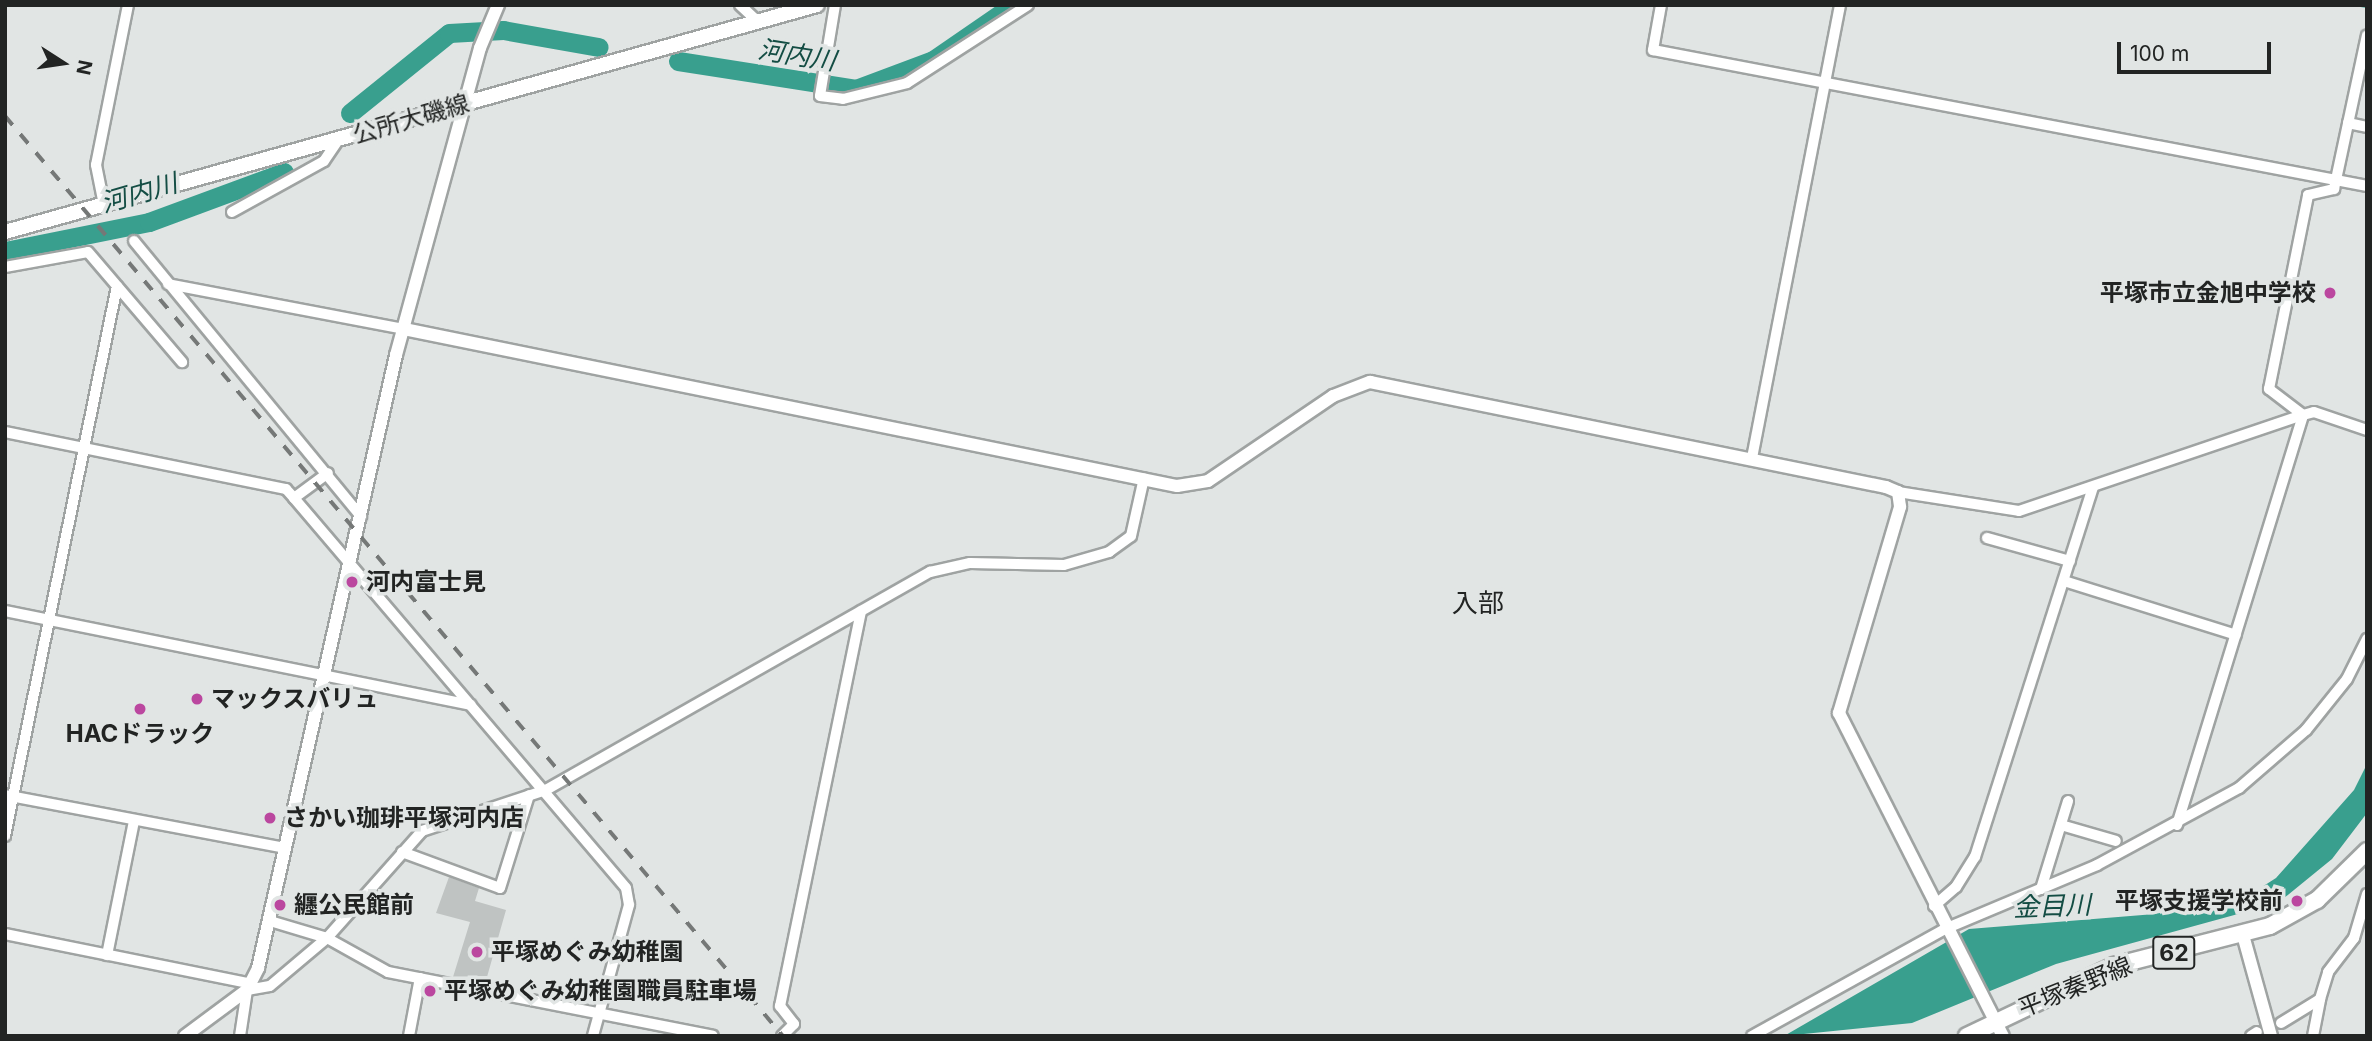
<!DOCTYPE html>
<html>
<head>
<meta charset="utf-8">
<style>
	body { margin:0 }
	#map { position:relative; width:2372px; height:1041px; overflow:hidden; background:#e1e5e4; font-family:Inter,"Noto Sans JP",sans-serif }
	div>[style] { position:absolute }
	[style*='--x'] { left:calc(var(--x)*1px); top:calc(var(--y)*1px); width:calc(var(--w)*1px); rotate:calc(var(--a)*1deg) }
	.water>* { inset:0; background:#399f8e }
	.stream>* { height:3.5px; margin:-1.75px; padding:0 1.75px; transform-origin:1.75px; border-radius:1.75px; background:#399f8e }
	.river>* { height:19px; margin:-9.5px; padding:0 9.5px; transform-origin:9.5px; border-radius:9.5px; background:#399f8e }
	.building>* { inset:0; background:#bfc3c2 }
	.roads { filter:drop-shadow(2px 0 #9fa3a2) drop-shadow(-2px 0 #9fa3a2) drop-shadow(0 2px #9fa3a2) drop-shadow(0 -2px #9fa3a2) }
	.minor>* { height:10px; margin:-5px; padding:0 5px; transform-origin:5px; border-radius:5px; background:#fff }
	.tertiary>* { height:12px; margin:-6px; padding:0 6px; transform-origin:6px; border-radius:6px; background:#fff }
	.secondary>* { height:14px; margin:-7px; padding:0 7px; transform-origin:7px; border-radius:7px; background:#fff }
	.primary>* { height:16px; margin:-8px; padding:0 8px; transform-origin:8px; border-radius:8px; background:#fff }
	.rail>* { height:3.5px; margin-top:-1.75px; transform-origin:0; background:repeating-linear-gradient(90deg,#757877 0 12px,transparent 0 24px) }
	.dots>* { width:19px; height:19px; translate:-50% -50%; box-sizing:border-box; border:4px solid #e1e5e4; border-radius:50% }
	span { translate:-50% -50%; white-space:nowrap; text-align:center; line-height:1.15; -webkit-text-stroke:7px #e1e5e4; paint-order:stroke }
	.shield-label span { padding:2px 5px; background:#e1e5e4; border:2px solid; border-radius:5px; -webkit-text-stroke-width:0 }
	.shield-label { font-size:23px; color:#222423; font-weight:700 }
	.street-label { font-size:24px; color:#222423 }
	.poi-label { font-size:24px; color:#222423; font-weight:700 }
	.right { translate:-100% -50%; text-align:right }
	.left { translate:0 -50%; text-align:left }
	.water-label { font-size:26px; color:#144d44; font-style:italic }
	.neighbourhood-label { font-size:26px; color:#222423 }
	.frame { position:absolute; inset:0; border:7px solid #222423; pointer-events:none }
	.north { position:absolute; left:28px; top:28px; width:70px; height:70px; -webkit-text-stroke:5px #e1e5e4; paint-order:stroke; rotate:102deg; font-size:19px; font-weight:700; line-height:28px; text-align:center; color:#222423 }
	.north::after { content:''; display:block; margin:auto; width:24px; height:32px; background:#222423; clip-path:polygon(50% 0,100% 100%,50% 72%,0 100%) }
	.scale { position:absolute; left:2117px; top:42px; width:154px; height:32px; box-sizing:border-box; border:4px solid #222423; border-top:0; padding-left:9px; font-size:21px; line-height:24px; white-space:nowrap; color:#222423; -webkit-text-stroke:5px #e1e5e4; paint-order:stroke }
</style>
</head>
<body>
<div id="map">
	<div class="water">
		<i style="clip-path:polygon(2367px 764px,2367px 813px,2332px 859px,2278px 903px,2056px 964px,1912px 1023px,1784px 1036px,1969px 929px,2155px 914px,2251px 894px,2276px 878px,2354px 790px)"></i>
	</div>
	<div class="stream">
		<i style="--x:2361;--y:5;--w:6;--a:9"></i>
	</div>
	<div class="river">
		<i style="--x:678;--y:61;--w:180;--a:8.9"></i>
		<i style="--x:856;--y:89;--w:82;--a:-20.6"></i>
		<i style="--x:933;--y:60;--w:97;--a:-34.5"></i>
		<i style="--x:350;--y:113;--w:127;--a:-38.9"></i>
		<i style="--x:449;--y:33;--w:54;--a:-3.2"></i>
		<i style="--x:503;--y:30;--w:97;--a:10.1"></i>
		<i style="--x:5;--y:251;--w:147;--a:-11.4"></i>
		<i style="--x:149;--y:222;--w:144;--a:-20.3"></i>
	</div>
	<div class="building">
		<i style="clip-path:polygon(449px 877px,479px 888px,475px 901px,506px 910px,485px 984px,453px 977px,470px 922px,436px 913px)"></i>
	</div>
	<div class="roads">
		<div class="minor">
			<i style="--x:740;--y:5;--w:26;--a:43"></i>
			<i style="--x:835;--y:5;--w:92;--a:99.4"></i>
			<i style="--x:820;--y:96;--w:23;--a:7"></i>
			<i style="--x:843;--y:99;--w:66;--a:-14"></i>
			<i style="--x:907;--y:83;--w:144;--a:-32.8"></i>
			<i style="--x:1661;--y:5;--w:46;--a:100.1"></i>
			<i style="--x:1653;--y:50;--w:727;--a:10.78"></i>
			<i style="--x:2348;--y:123;--w:19;--a:12"></i>
			<i style="--x:104;--y:205;--w:41;--a:-101.3"></i>
			<i style="--x:96;--y:165;--w:163;--a:-78.7"></i>
			<i style="--x:232;--y:212;--w:105;--a:-29"></i>
			<i style="--x:324;--y:161;--w:27;--a:-56"></i>
			<i style="--x:134;--y:241;--w:357;--a:50.5"></i>
			<i style="--x:5;--y:267;--w:84;--a:-10.2"></i>
			<i style="--x:88;--y:252;--w:145;--a:49.5"></i>
			<i style="--x:168;--y:284;--w:240;--a:10.8"></i>
			<i style="--x:5;--y:432;--w:287;--a:11.5"></i>
			<i style="--x:286;--y:489;--w:12;--a:48"></i>
			<i style="--x:294;--y:498;--w:42;--a:-36.3"></i>
			<i style="--x:1752;--y:458;--w:461;--a:-79"></i>
			<i style="--x:1898;--y:492;--w:122;--a:8.9"></i>
			<i style="--x:2019;--y:511;--w:300;--a:-18.7"></i>
			<i style="--x:2303;--y:415;--w:11;--a:-15"></i>
			<i style="--x:2314;--y:412;--w:56;--a:18.8"></i>
			<i style="--x:294;--y:498;--w:512;--a:49.59"></i>
			<i style="--x:626;--y:888;--w:17;--a:80"></i>
			<i style="--x:629;--y:905;--w:136;--a:105.4"></i>
			<i style="--x:1987;--y:538;--w:86;--a:15.5"></i>
			<i style="--x:2064;--y:581;--w:180;--a:17.4"></i>
			<i style="--x:5;--y:611;--w:475;--a:11.4"></i>
			<i style="--x:5;--y:795;--w:285;--a:10.7"></i>
			<i style="--x:2061;--y:825;--w:57;--a:16.2"></i>
			<i style="--x:2177;--y:825;--w:429;--a:-72.9"></i>
			<i style="--x:2303;--y:415;--w:43;--a:-142.6"></i>
			<i style="--x:2269;--y:389;--w:198;--a:-78.6"></i>
			<i style="--x:2308;--y:195;--w:27;--a:-13"></i>
			<i style="--x:2334;--y:189;--w:157;--a:-77.9"></i>
			<i style="--x:5;--y:836;--w:561;--a:-78.49"></i>
			<i style="--x:402;--y:852;--w:104;--a:20.2"></i>
			<i style="--x:500;--y:888;--w:97;--a:-72.7"></i>
			<i style="--x:2041;--y:889;--w:92;--a:-72.9"></i>
			<i style="--x:1934;--y:906;--w:29;--a:-41"></i>
			<i style="--x:1956;--y:887;--w:36;--a:-58"></i>
			<i style="--x:1975;--y:857;--w:387;--a:-72.3"></i>
			<i style="--x:270;--y:921;--w:59;--a:16.6"></i>
			<i style="--x:327;--y:938;--w:70;--a:29.1"></i>
			<i style="--x:388;--y:972;--w:331;--a:11.1"></i>
			<i style="--x:5;--y:934;--w:252;--a:11.4"></i>
			<i style="--x:107;--y:955;--w:137;--a:-78.6"></i>
			<i style="--x:2281;--y:1023;--w:46;--a:-31.6"></i>
			<i style="--x:2320;--y:999;--w:28;--a:-73"></i>
			<i style="--x:2328;--y:972;--w:43;--a:-52.6"></i>
			<i style="--x:2354;--y:938;--w:46;--a:-73.5"></i>
			<i style="--x:240;--y:1036;--w:47;--a:-81.3"></i>
			<i style="--x:247;--y:990;--w:23;--a:-10"></i>
			<i style="--x:270;--y:986;--w:75;--a:-40.1"></i>
			<i style="--x:327;--y:938;--w:143;--a:-48.4"></i>
			<i style="--x:422;--y:831;--w:131;--a:-18.3"></i>
			<i style="--x:546;--y:790;--w:442;--a:-29.6"></i>
			<i style="--x:930;--y:572;--w:41;--a:-12.7"></i>
			<i style="--x:970;--y:563;--w:94;--a:1.2"></i>
			<i style="--x:1064;--y:565;--w:47;--a:-16.1"></i>
			<i style="--x:1109;--y:552;--w:27;--a:-36"></i>
			<i style="--x:1131;--y:536;--w:59;--a:-77.4"></i>
			<i style="--x:409;--y:1036;--w:59;--a:-79.3"></i>
			<i style="--x:782;--y:1036;--w:17;--a:-45"></i>
			<i style="--x:794;--y:1024;--w:23;--a:-128"></i>
			<i style="--x:780;--y:1006;--w:403;--a:-78.4"></i>
			<i style="--x:1752;--y:1036;--w:221;--a:-29"></i>
			<i style="--x:1945;--y:929;--w:165;--a:-22.8"></i>
			<i style="--x:2097;--y:865;--w:162;--a:-28.5"></i>
			<i style="--x:2239;--y:788;--w:89;--a:-40.9"></i>
			<i style="--x:2306;--y:730;--w:65;--a:-51.2"></i>
			<i style="--x:2347;--y:679;--w:45;--a:-63.4"></i>
			<i style="--x:2251;--y:1036;--w:7;--a:-34"></i>
			<i style="--x:2313;--y:1036;--w:38;--a:-79"></i>
		</div>
		<div class="tertiary">
			<i style="--x:404;--y:329;--w:789;--a:11.48"></i>
			<i style="--x:1177;--y:486;--w:31;--a:-9"></i>
			<i style="--x:1208;--y:481;--w:151;--a:-34.2"></i>
			<i style="--x:1333;--y:396;--w:40;--a:-21"></i>
			<i style="--x:1370;--y:382;--w:527;--a:11.5"></i>
			<i style="--x:1886;--y:487;--w:13;--a:23"></i>
			<i style="--x:1898;--y:492;--w:15;--a:82"></i>
			<i style="--x:1900;--y:507;--w:215;--a:106.5"></i>
			<i style="--x:1839;--y:713;--w:362;--a:63.1"></i>
			<i style="--x:2243;--y:935;--w:105;--a:74.5"></i>
			<i style="--x:185;--y:1036;--w:77;--a:-36.6"></i>
			<i style="--x:247;--y:990;--w:25;--a:-63"></i>
			<i style="--x:258;--y:968;--w:628;--a:-77.31"></i>
			<i style="--x:396;--y:355;--w:318;--a:-74.7"></i>
			<i style="--x:480;--y:48;--w:47;--a:-67.3"></i>
		</div>
		<div class="secondary">
			<i style="--x:5;--y:232;--w:843;--a:-15.62"></i>
		</div>
		<div class="primary">
			<i style="--x:1967;--y:1036;--w:163;--a:-25.5"></i>
			<i style="--x:2114;--y:966;--w:161;--a:-14.4"></i>
			<i style="--x:2270;--y:926;--w:54;--a:-29"></i>
			<i style="--x:2317;--y:900;--w:70;--a:-44.4"></i>
		</div>
	</div>
	<div class="rail">
		<i style="--x:5;--y:116;--w:1205;--a:49.78"></i>
	</div>
	<div class="dots">
		<i style="left:2330px;top:293px;background:#bb479f"></i>
		<i style="left:352px;top:582px;background:#bb479f"></i>
		<i style="left:197px;top:699px;background:#bb479f"></i>
		<i style="left:140px;top:709px;background:#bb479f"></i>
		<i style="left:270px;top:818px;background:#bb479f"></i>
		<i style="left:2297px;top:901px;background:#bb479f"></i>
		<i style="left:280px;top:905px;background:#bb479f"></i>
		<i style="left:477px;top:952px;background:#bb479f"></i>
		<i style="left:430px;top:991px;background:#bb479f"></i>
	</div>
	<div class="shield-label">
		<span style="left:2174px;top:953px">62</span>
	</div>
	<div class="street-label">
		<span style="left:411px;top:119px;rotate:-16deg">公所大磯線</span>
		<span style="left:2075px;top:987px;rotate:-22deg">平塚秦野線</span>
	</div>
	<div class="poi-label">
		<span class="right" style="left:2316px;top:293px">平塚市立金旭中学校</span>
		<span class="left" style="left:366px;top:582px">河内富士見</span>
		<span class="left" style="left:211px;top:699px">マックスバリュ</span>
		<span style="left:140px;top:734px">HACドラック</span>
		<span class="left" style="left:284px;top:818px">さかい珈琲平塚河内店</span>
		<span class="right" style="left:2283px;top:901px">平塚支援学校前</span>
		<span class="left" style="left:294px;top:905px">纒公民館前</span>
		<span class="left" style="left:491px;top:952px">平塚めぐみ幼稚園</span>
		<span class="left" style="left:444px;top:991px">平塚めぐみ幼稚園職員駐車場</span>
	</div>
	<div class="water-label">
		<span style="left:797px;top:55px;rotate:9deg">河内川</span>
		<span style="left:139px;top:193px;rotate:-16deg">河内川</span>
		<span style="left:2052px;top:906px;rotate:-2deg">金目川</span>
	</div>
	<div class="neighbourhood-label">
		<span style="left:1478px;top:603px">入部</span>
	</div>
	<div class="frame"></div>
	<div class="north">N</div>
	<div class="scale">100 m</div>
</div>
</body>
</html>
